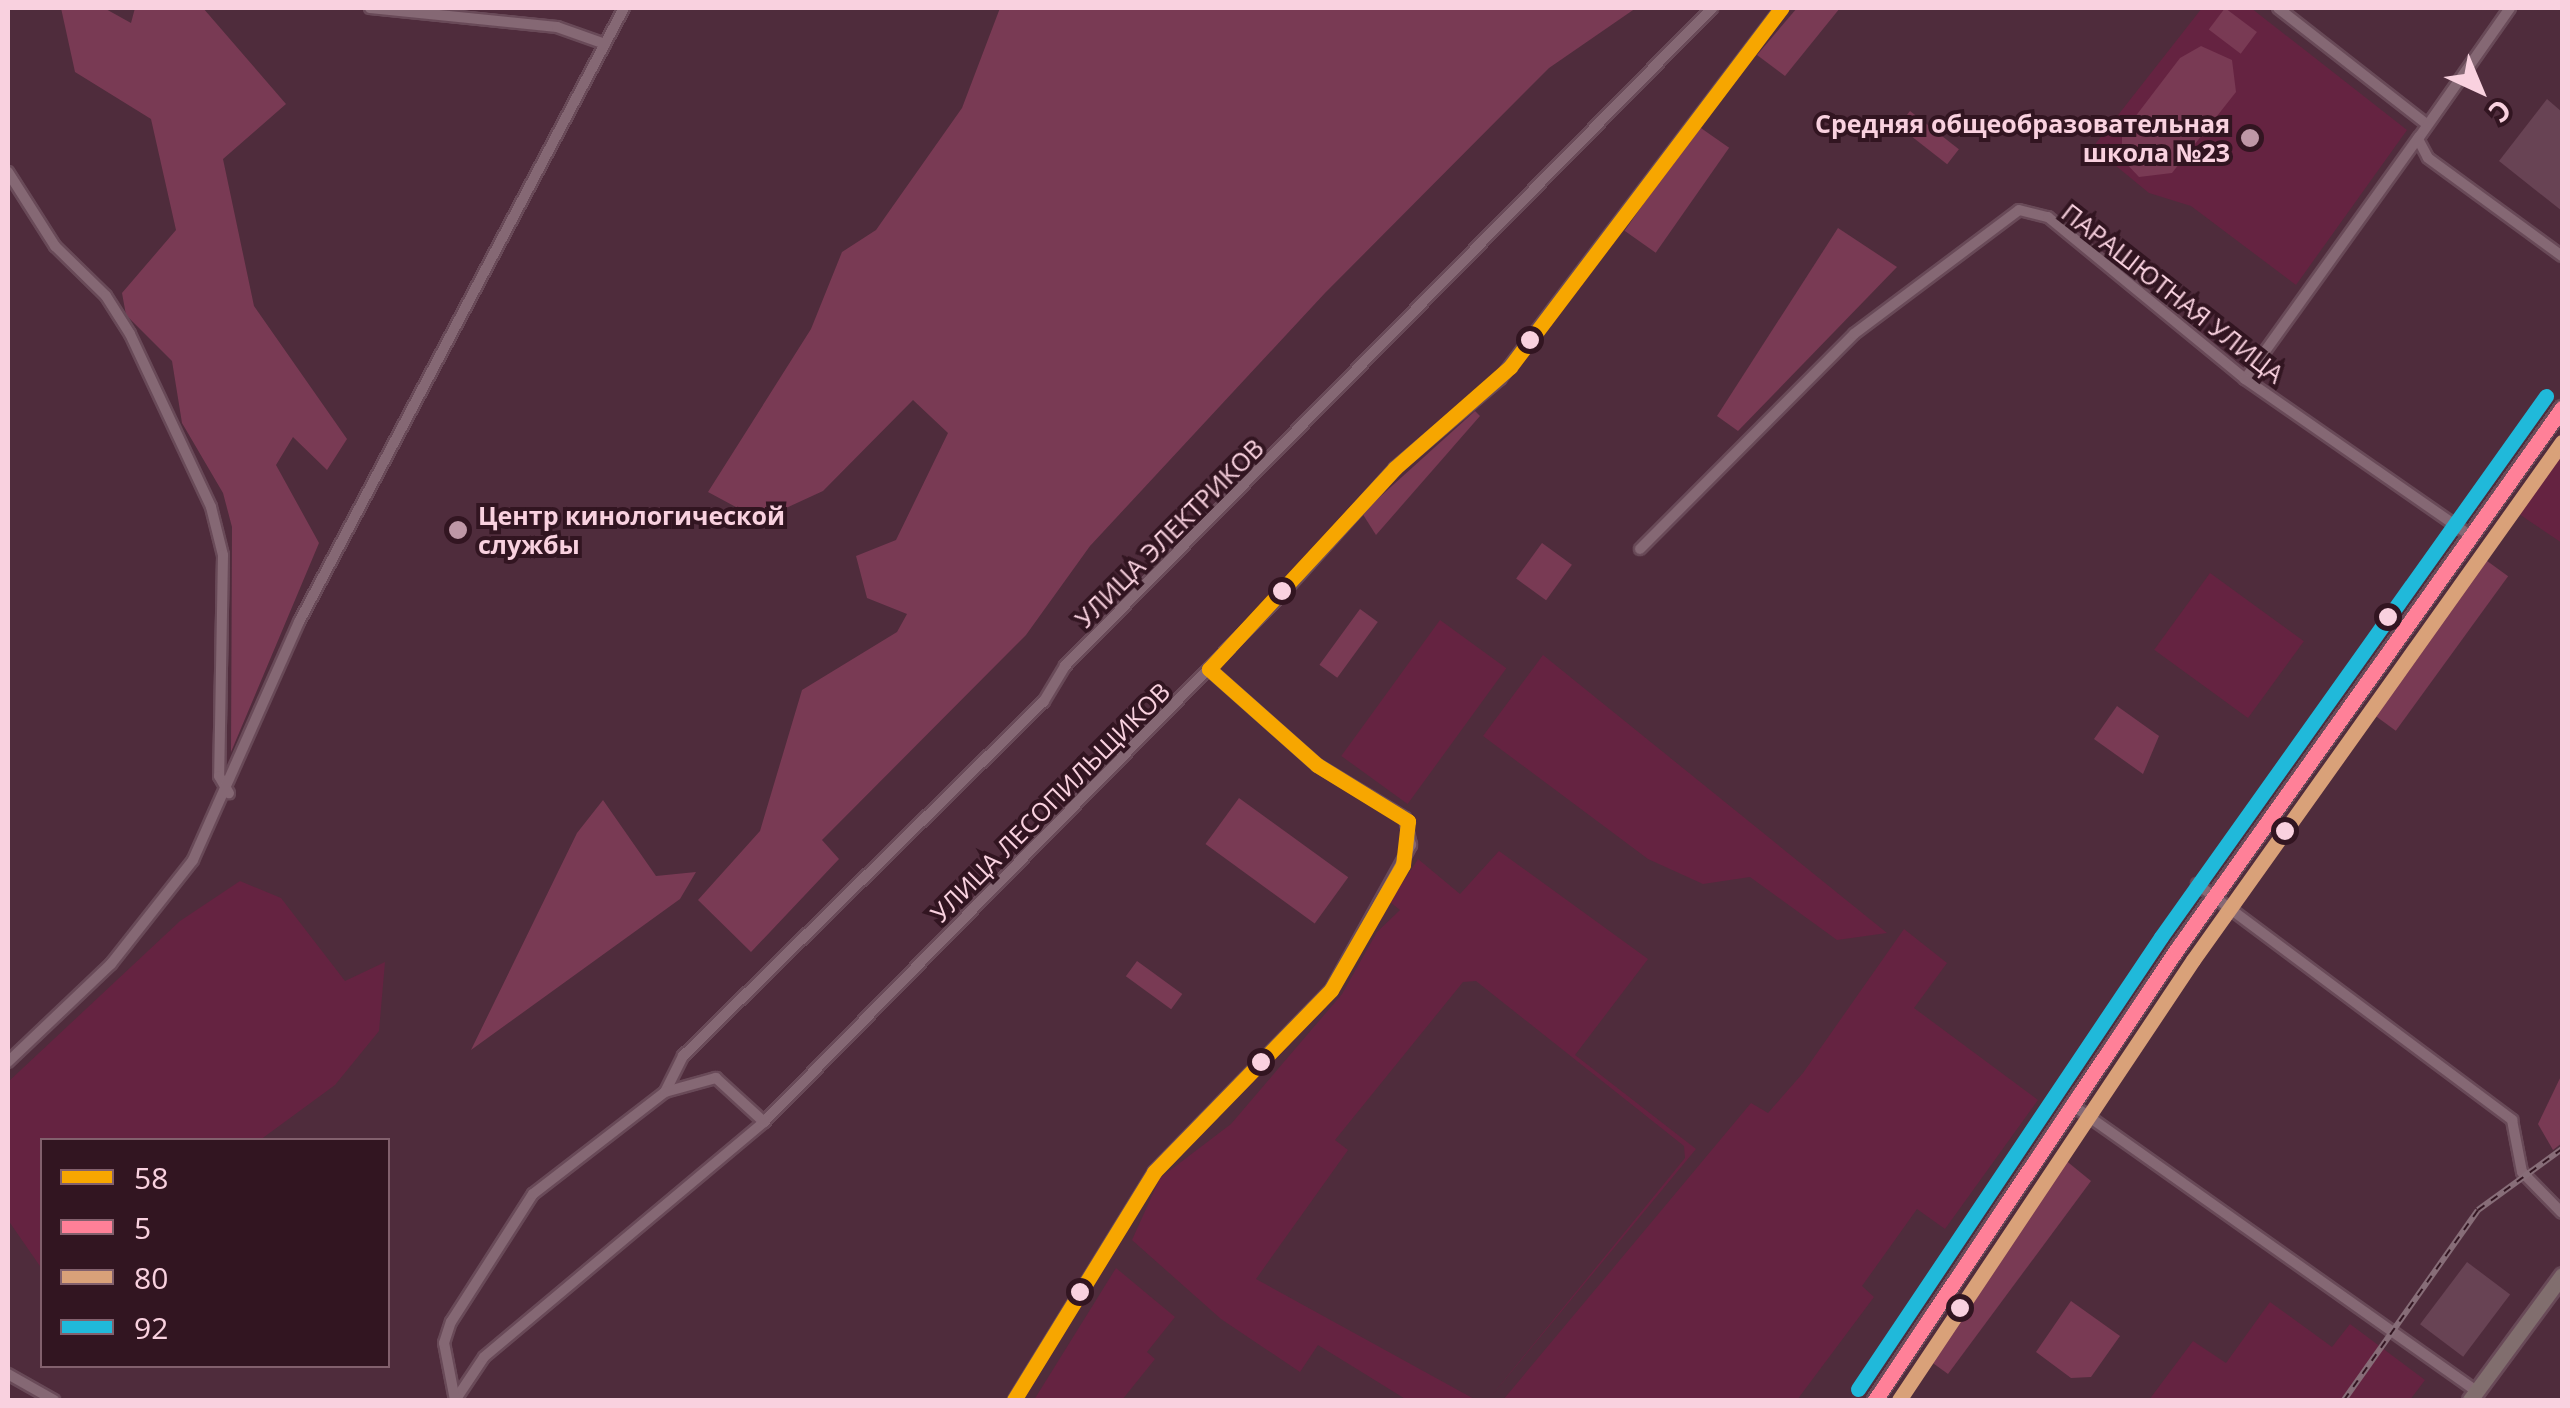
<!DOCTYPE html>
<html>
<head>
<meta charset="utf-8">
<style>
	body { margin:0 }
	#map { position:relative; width:2570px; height:1408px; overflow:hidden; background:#4f2c3c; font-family:"Open Sans",sans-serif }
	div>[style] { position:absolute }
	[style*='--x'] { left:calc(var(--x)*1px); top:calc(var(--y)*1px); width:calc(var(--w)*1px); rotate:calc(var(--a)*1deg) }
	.built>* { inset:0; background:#652341; transform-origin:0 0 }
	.green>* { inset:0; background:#793a54; transform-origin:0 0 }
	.building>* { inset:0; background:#684354; transform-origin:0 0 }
	.roads { filter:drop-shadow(2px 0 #694a58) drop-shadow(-2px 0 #694a58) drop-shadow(0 2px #694a58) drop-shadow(0 -2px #694a58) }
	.minor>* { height:10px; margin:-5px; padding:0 5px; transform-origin:5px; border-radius:5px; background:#856874 }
	.secondary>* { height:14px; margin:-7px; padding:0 7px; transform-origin:7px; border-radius:7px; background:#856874 }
	.trunk>* { height:15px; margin:-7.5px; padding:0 7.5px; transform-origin:7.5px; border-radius:7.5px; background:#816e6e }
	.rail>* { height:6px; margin-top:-3px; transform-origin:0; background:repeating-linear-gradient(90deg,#321521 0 8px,#876d78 0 16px); box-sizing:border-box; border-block:2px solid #876d78 }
	.bus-1>* { height:15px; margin:-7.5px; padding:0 7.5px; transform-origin:7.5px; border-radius:7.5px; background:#f7a600 }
	.bus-2>* { height:15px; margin:-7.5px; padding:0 7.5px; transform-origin:7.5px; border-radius:7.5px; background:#ff8098 }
	.bus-3>* { height:15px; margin:-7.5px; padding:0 7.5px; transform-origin:7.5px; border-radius:7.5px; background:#d9a179 }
	.bus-4>* { height:15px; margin:-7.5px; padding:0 7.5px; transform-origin:7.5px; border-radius:7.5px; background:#20b9da }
	.dots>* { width:28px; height:28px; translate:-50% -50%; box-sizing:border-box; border:5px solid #321521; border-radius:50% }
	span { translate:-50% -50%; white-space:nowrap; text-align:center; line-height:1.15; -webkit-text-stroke:8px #321521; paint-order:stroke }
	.poi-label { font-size:25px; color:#f9d1df; font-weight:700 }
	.right { translate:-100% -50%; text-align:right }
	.left { translate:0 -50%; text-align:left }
	.street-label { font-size:25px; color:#f9d1df }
	.frame { position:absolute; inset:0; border:10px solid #f9d1df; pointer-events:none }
	.legend { position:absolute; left:40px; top:1138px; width:350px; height:230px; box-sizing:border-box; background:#321521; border:2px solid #82606d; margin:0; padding:12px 18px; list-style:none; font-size:30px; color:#f9d1df }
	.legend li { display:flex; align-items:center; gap:20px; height:50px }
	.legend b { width:50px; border:2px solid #82606d }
	.north { position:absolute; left:2430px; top:40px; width:100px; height:100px; -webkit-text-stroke:8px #321521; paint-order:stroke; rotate:136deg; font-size:28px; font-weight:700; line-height:40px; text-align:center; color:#f9d1df }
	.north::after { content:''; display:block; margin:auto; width:35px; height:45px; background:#f9d1df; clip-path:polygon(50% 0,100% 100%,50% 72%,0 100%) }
</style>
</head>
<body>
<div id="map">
	<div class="built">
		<i style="clip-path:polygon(2202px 8px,2251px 8px,2407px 130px,2296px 285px,2191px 206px,2149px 193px,2093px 147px)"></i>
		<i style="clip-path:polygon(2562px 448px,2562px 543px,2516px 512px)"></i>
		<i style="left:2210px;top:573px;width:116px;height:95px;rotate:36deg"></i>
		<i style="left:1440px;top:620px;width:82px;height:168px;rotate:36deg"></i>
		<i style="clip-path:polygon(1543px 655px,1887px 933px,1837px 940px,1750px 877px,1703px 884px,1648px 859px,1483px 736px)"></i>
		<i style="clip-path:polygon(1499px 851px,1648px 959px,1575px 1055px,1696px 1149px,1488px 1400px,1685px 1158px,1684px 1146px,1476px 981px,1463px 982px,1335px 1140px,1348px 1150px,1256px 1279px,1476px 1400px,1407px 1400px,1318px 1345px,1300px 1372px,1221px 1319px,1132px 1240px,1160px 1178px,1231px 1124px,1342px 994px,1377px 932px,1400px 910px,1390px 902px,1418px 859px,1460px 894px)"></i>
		<i style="clip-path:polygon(240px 881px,281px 898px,345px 981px,385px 962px,379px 1031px,335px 1085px,260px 1140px,42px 1140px,42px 1269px,8px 1220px,8px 1082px,180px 921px)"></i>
		<i style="clip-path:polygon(1904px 929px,1947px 963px,1914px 1008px,2038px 1100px,1945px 1229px,1917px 1209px,1862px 1286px,1874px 1297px,1797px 1400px,1503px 1400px,1751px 1103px,1768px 1113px,1803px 1073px)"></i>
		<i style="clip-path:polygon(1116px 1268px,1175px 1317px,1147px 1352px,1155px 1359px,1122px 1400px,1034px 1400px)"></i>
		<i style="clip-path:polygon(2270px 1302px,2332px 1347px,2350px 1324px,2425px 1380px,2410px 1400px,2149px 1400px,2193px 1341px,2226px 1363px)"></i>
	</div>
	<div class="green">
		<i style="clip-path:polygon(61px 8px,104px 8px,131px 23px,135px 8px,203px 8px,286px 104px,223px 159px,254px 306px,347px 439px,327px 470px,293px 437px,276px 465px,319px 543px,231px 752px,232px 527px,223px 493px,182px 423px,172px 361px,126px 315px,122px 293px,176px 230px,151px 119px,75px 72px)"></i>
		<i style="clip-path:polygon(1000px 8px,1636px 8px,1549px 68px,1325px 293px,1090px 546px,1026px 635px,822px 840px,839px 859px,751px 952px,698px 900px,760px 831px,802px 690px,897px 632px,907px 614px,867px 598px,856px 556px,896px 540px,948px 433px,913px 400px,823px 491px,760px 520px,708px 492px,811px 329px,842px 252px,876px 230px,962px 108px)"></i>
		<i style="clip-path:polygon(1797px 8px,1840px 8px,1785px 76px,1757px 55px)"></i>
		<i style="left:2225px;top:8px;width:40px;height:27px;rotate:37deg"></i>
		<i style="clip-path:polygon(2201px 46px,2232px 60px,2236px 92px,2172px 173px,2139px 177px,2122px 159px,2122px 134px,2180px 58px)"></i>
		<i style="left:1910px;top:111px;width:62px;height:19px;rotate:38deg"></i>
		<i style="left:1698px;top:126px;width:38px;height:128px;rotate:35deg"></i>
		<i style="clip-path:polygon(1838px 228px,1897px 267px,1738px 431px,1717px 416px)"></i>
		<i style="clip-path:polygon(1475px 411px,1480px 416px,1376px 535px,1362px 513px)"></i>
		<i style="left:1542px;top:543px;width:37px;height:44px;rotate:36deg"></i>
		<i style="left:2483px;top:558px;width:31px;height:191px;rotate:36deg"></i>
		<i style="left:1360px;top:609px;width:22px;height:69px;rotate:36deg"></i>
		<i style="clip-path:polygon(2117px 706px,2159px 736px,2143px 774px,2094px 739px)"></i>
		<i style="left:1239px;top:798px;width:135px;height:57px;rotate:36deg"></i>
		<i style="clip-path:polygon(603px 800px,656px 876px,696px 872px,680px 899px,471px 1050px,577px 833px)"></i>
		<i style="left:1137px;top:961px;width:56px;height:19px;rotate:36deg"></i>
		<i style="clip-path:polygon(2562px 1074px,2562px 1143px,2553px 1150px,2538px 1124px)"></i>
		<i style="clip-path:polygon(2064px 1159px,2091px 1181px,1948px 1374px,1930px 1361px)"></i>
		<i style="clip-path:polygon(2071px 1301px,2120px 1336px,2091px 1377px,2071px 1378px,2036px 1352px)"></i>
	</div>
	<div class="building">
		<i style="clip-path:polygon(2547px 99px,2562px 112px,2562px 211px,2499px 161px)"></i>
		<i style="left:2467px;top:1262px;width:54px;height:78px;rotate:37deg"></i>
	</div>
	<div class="roads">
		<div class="minor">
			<i style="--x:370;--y:8;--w:188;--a:5.8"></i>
			<i style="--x:557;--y:27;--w:51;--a:19.5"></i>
			<i style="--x:2278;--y:8;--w:185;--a:38"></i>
			<i style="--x:2510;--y:8;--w:160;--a:125.1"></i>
			<i style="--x:2418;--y:139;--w:21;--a:62"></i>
			<i style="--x:2428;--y:158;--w:166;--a:36.2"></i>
			<i style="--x:8;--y:172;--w:88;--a:57.6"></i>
			<i style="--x:55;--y:246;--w:71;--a:44.4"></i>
			<i style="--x:106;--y:296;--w:45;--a:57.7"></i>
			<i style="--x:130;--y:334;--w:191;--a:64.9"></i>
			<i style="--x:211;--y:507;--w:49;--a:76"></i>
			<i style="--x:223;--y:555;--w:221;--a:91"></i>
			<i style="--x:219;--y:776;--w:20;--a:60"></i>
			<i style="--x:2245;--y:379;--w:298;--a:-54.3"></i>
			<i style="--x:1640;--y:549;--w:303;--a:-45.1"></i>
			<i style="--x:1854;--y:334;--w:206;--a:-36.9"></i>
			<i style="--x:2019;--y:210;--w:30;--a:14"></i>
			<i style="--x:2048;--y:217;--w:255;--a:39.4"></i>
			<i style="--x:2245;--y:379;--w:275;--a:34.8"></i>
			<i style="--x:2197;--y:884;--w:394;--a:36.8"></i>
			<i style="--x:2512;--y:1120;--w:53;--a:79.1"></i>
			<i style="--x:2522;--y:1172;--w:57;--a:45.7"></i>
			<i style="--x:8;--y:1062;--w:142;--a:-43.6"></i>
			<i style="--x:111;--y:964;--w:132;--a:-51.7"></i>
			<i style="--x:193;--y:860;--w:261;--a:-66"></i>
			<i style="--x:299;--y:622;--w:695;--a:-62.11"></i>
			<i style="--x:665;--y:1092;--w:40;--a:-63.4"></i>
			<i style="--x:683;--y:1056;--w:506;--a:-44.52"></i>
			<i style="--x:1044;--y:701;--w:41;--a:-59"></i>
			<i style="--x:1065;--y:666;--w:923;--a:-45.48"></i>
			<i style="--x:2071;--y:1104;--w:497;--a:35.3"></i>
			<i style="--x:8;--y:1374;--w:53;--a:29.5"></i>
			<i style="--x:456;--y:1399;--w:50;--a:-56.3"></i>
			<i style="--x:484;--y:1357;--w:366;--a:-40"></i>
			<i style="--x:764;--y:1122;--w:741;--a:-45.55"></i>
			<i style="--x:1283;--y:593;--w:168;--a:-48.1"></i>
			<i style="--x:1395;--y:468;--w:138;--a:-40.3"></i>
			<i style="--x:1500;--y:379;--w:466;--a:-52.8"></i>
			<i style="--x:455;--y:1400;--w:58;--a:-100.9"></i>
			<i style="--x:444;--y:1343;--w:22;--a:-72"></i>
			<i style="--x:451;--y:1322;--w:152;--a:-57.4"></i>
			<i style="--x:533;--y:1194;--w:167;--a:-37.7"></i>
			<i style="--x:665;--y:1092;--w:53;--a:-15.4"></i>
			<i style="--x:716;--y:1078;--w:65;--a:42.5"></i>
			<i style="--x:1014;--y:1400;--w:268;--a:-58.4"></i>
			<i style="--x:1154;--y:1172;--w:254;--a:-45.8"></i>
			<i style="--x:1331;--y:990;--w:166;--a:-61.1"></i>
			<i style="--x:1411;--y:845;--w:28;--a:-103"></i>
			<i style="--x:1405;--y:818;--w:103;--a:-148.9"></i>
			<i style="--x:1317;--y:765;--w:144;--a:-138.4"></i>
		</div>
		<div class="secondary">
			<i style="--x:1875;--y:1400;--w:543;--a:-56.19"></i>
			<i style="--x:2177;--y:949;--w:664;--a:-54.56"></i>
		</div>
		<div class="trunk">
			<i style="--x:2470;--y:1400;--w:155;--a:-53.6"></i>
		</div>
	</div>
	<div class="rail">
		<i style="--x:2344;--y:1400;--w:232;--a:-54.8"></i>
		<i style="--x:2478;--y:1210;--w:104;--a:-36"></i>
	</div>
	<div class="bus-1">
		<i style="--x:1209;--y:669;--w:274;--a:-47.2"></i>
		<i style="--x:1395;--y:468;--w:153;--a:-41.3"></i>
		<i style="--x:1510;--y:367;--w:450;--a:-52.9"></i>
		<i style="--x:1209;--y:669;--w:144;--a:41.6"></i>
		<i style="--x:1317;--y:765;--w:107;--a:31.6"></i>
		<i style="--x:1014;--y:1400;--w:268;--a:-58.4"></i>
		<i style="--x:1154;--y:1172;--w:254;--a:-45.8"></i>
		<i style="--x:1331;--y:990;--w:144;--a:-60.1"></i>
		<i style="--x:1403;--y:865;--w:44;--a:-83.5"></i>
	</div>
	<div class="bus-2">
		<i style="--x:1875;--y:1400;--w:543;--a:-56.19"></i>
		<i style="--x:2177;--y:949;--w:664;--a:-54.56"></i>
	</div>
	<div class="bus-3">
		<i style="--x:1899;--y:1400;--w:529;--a:-56.25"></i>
		<i style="--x:2193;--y:960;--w:636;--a:-54.54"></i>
	</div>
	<div class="bus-4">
		<i style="--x:1858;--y:1389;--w:544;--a:-56.16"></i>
		<i style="--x:2161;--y:937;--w:664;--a:-54.56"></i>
	</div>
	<div class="dots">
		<i style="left:2250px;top:138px;background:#be97a6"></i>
		<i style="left:1530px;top:340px;background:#f9d1df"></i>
		<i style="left:458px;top:530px;background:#be97a6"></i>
		<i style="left:1282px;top:591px;background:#f9d1df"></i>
		<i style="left:2388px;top:617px;background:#f9d1df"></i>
		<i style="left:2285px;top:831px;background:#f9d1df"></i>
		<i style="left:1261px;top:1062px;background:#f9d1df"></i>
		<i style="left:1080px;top:1292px;background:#f9d1df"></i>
		<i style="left:1960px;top:1308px;background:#f9d1df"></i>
	</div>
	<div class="poi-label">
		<span class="right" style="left:2230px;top:138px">Средняя общеобразовательная<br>школа №23</span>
		<span class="left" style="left:478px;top:530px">Центр кинологической<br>службы</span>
	</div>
	<div class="street-label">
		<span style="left:2173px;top:293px;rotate:38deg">ПАРАШЮТНАЯ УЛИЦА</span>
		<span style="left:1169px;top:533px;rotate:-45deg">УЛИЦА ЭЛЕКТРИКОВ</span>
		<span style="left:1050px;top:802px;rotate:-45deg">УЛИЦА ЛЕСОПИЛЬЩИКОВ</span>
	</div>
	<div class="frame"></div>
	<ul class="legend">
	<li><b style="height:12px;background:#f7a600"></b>58</li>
	<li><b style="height:12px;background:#ff8098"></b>5</li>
	<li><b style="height:12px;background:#d9a179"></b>80</li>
	<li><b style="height:12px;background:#20b9da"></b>92</li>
	</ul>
	<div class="north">С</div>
</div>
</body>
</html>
